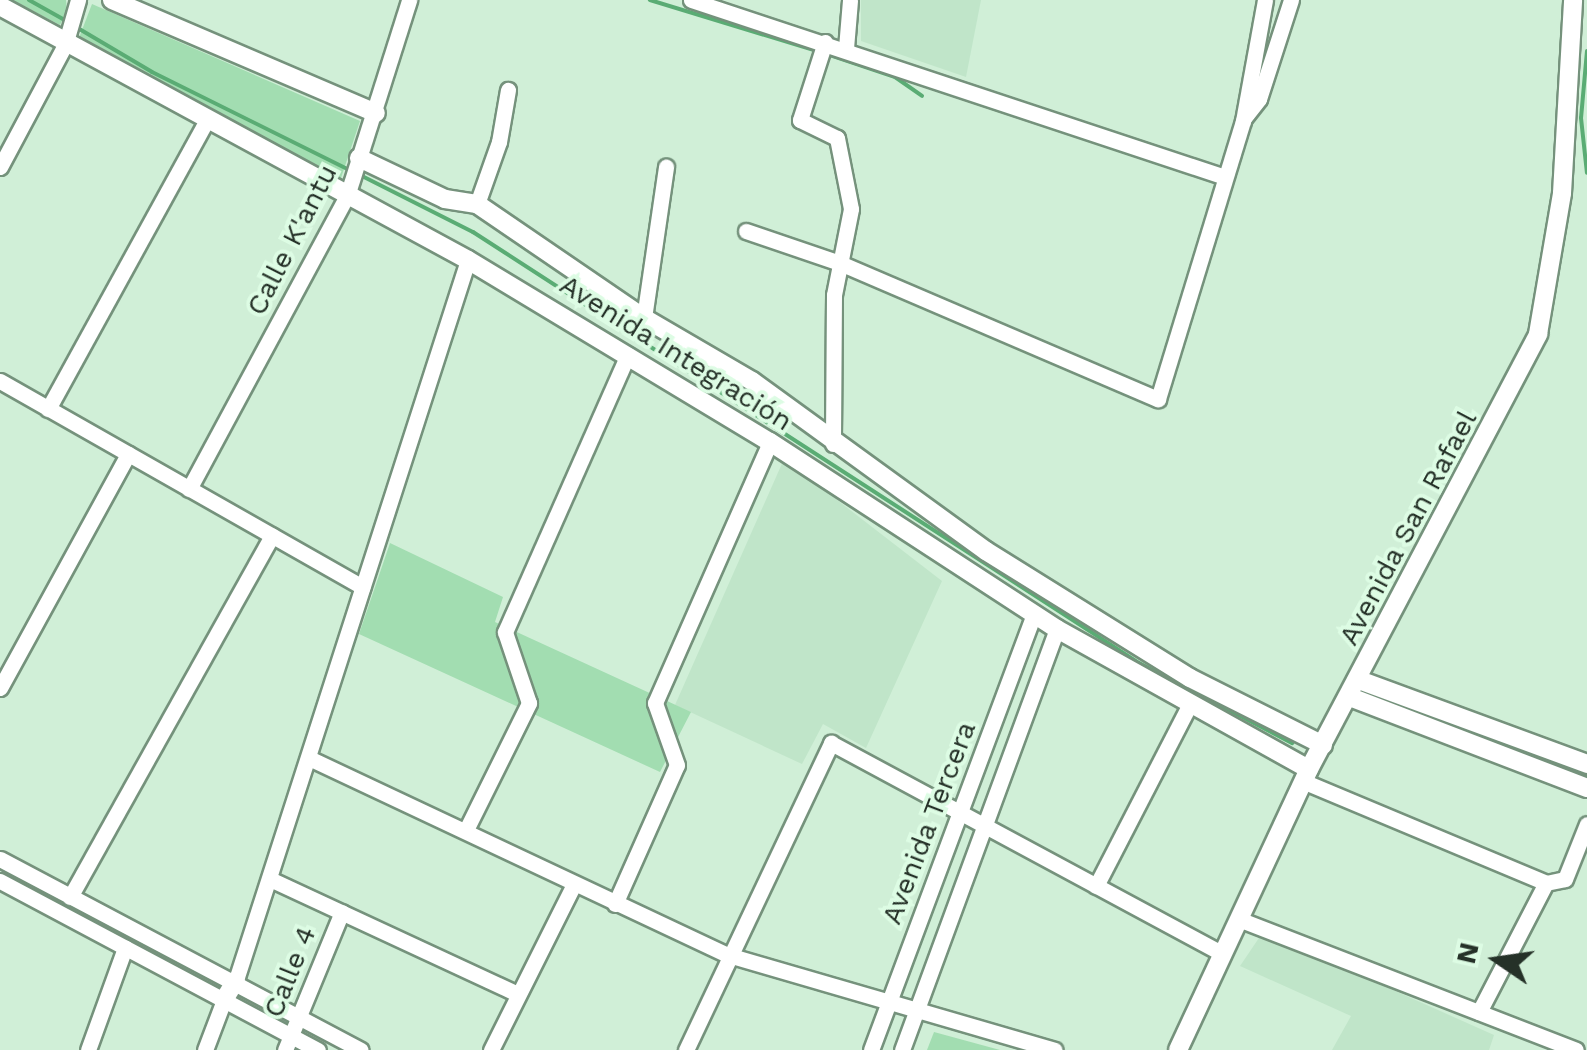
<!DOCTYPE html>
<html>
<head>
<meta charset="utf-8">
<style>
	body { margin:0 }
	#map { position:relative; width:1587px; height:1050px; overflow:hidden; background:#d0efd7; font-family:"Work Sans",sans-serif }
	div>[style] { position:absolute }
	[style*='--x'] { left:calc(var(--x)*1px); top:calc(var(--y)*1px); width:calc(var(--w)*1px); rotate:calc(var(--a)*1deg) }
	.built>* { inset:0; background:#c0e5c9 }
	.green>* { inset:0; background:#a2ddb1 }
	.stream>* { height:4px; margin:-2px; padding:0 2px; transform-origin:2px; border-radius:2px; background:#5aac74 }
	.roads { filter:drop-shadow(2px 0 #75927c) drop-shadow(-2px 0 #75927c) drop-shadow(0 2px #75927c) drop-shadow(0 -2px #75927c) }
	.minor>* { height:15px; margin:-7.5px; padding:0 7.5px; transform-origin:7.5px; border-radius:7.5px; background:#fff }
	.tertiary>* { height:18px; margin:-9px; padding:0 9px; transform-origin:9px; border-radius:9px; background:#fff }
	span { translate:-50% -50%; white-space:nowrap; text-align:center; line-height:1.15; -webkit-text-stroke:8px #ddfce4; paint-order:stroke }
	.street-label { font-size:28px; color:#253128 }
	.north { position:absolute; left:1447px; top:910px; width:100px; height:100px; -webkit-text-stroke:8px #ddfce4; paint-order:stroke; rotate:283deg; font-size:28px; font-weight:700; line-height:40px; text-align:center; color:#253128 }
	.north::after { content:''; display:block; margin:auto; width:35px; height:45px; background:#253128; clip-path:polygon(50% 0,100% 100%,50% 72%,0 100%) }
</style>
</head>
<body>
<div id="map">
	<div class="built">
		<i style="clip-path:polygon(861px 0,981px 0,966px 77px,861px 41px)"></i>
		<i style="clip-path:polygon(784px 459px,942px 581px,866px 748px,823px 724px,802px 764px,675px 705px)"></i>
		<i style="clip-path:polygon(1263px 932px,1494px 1035px,1489px 1050px,1332px 1050px,1351px 1016px,1240px 966px)"></i>
	</div>
	<div class="green">
		<i style="clip-path:polygon(12px 0,66px 0,67px 11px,60px 25px)"></i>
		<i style="clip-path:polygon(92px 4px,360px 121px,339px 184px,77px 43px)"></i>
		<i style="clip-path:polygon(390px 543px,503px 597px,495px 622px,691px 712px,660px 772px,359px 634px)"></i>
		<i style="clip-path:polygon(934px 1032px,1000px 1050px,927px 1050px)"></i>
	</div>
	<div class="stream">
		<i style="--x:29;--y:0;--w:45;--a:29.4"></i>
		<i style="--x:650;--y:0;--w:175;--a:17"></i>
		<i style="--x:76;--y:27;--w:88;--a:30.6"></i>
		<i style="--x:152;--y:72;--w:222;--a:26.4"></i>
		<i style="--x:1587;--y:51;--w:67;--a:95.1"></i>
		<i style="--x:1581;--y:118;--w:55;--a:83.8"></i>
		<i style="--x:827;--y:54;--w:72;--a:18.7"></i>
		<i style="--x:895;--y:77;--w:33;--a:35"></i>
		<i style="--x:360;--y:175;--w:127;--a:26.8"></i>
		<i style="--x:473;--y:232;--w:793;--a:32.91"></i>
		<i style="--x:1139;--y:663;--w:173;--a:27.6"></i>
		<i style="--x:1374;--y:697;--w:227;--a:20.3"></i>
	</div>
	<div class="roads">
		<div class="minor">
			<i style="--x:691;--y:0;--w:559;--a:18.34"></i>
			<i style="--x:825;--y:42;--w:82;--a:107.8"></i>
			<i style="--x:800;--y:120;--w:41;--a:25.9"></i>
			<i style="--x:837;--y:138;--w:72;--a:78.8"></i>
			<i style="--x:851;--y:209;--w:88;--a:101.2"></i>
			<i style="--x:834;--y:295;--w:149;--a:90.4"></i>
			<i style="--x:846;--y:48;--w:48;--a:-85.2"></i>
			<i style="--x:1245;--y:117;--w:23;--a:-52"></i>
			<i style="--x:1259;--y:99;--w:104;--a:-72.1"></i>
			<i style="--x:0;--y:167;--w:138;--a:-62"></i>
			<i style="--x:65;--y:45;--w:47;--a:-73.9"></i>
			<i style="--x:477;--y:204;--w:66;--a:-70.5"></i>
			<i style="--x:499;--y:142;--w:53;--a:-80.2"></i>
			<i style="--x:746;--y:231;--w:99;--a:18.8"></i>
			<i style="--x:840;--y:263;--w:346;--a:23.2"></i>
			<i style="--x:1158;--y:399;--w:291;--a:-73"></i>
			<i style="--x:1243;--y:121;--w:123;--a:-79.7"></i>
			<i style="--x:644;--y:318;--w:153;--a:-81.7"></i>
			<i style="--x:0;--y:381;--w:417;--a:29.6"></i>
			<i style="--x:48;--y:409;--w:326;--a:-61.2"></i>
			<i style="--x:189;--y:489;--w:333;--a:-61.7"></i>
			<i style="--x:347;--y:196;--w:206;--a:-72.4"></i>
			<i style="--x:0;--y:688;--w:267;--a:-61.3"></i>
			<i style="--x:311;--y:759;--w:461;--a:25.2"></i>
			<i style="--x:728;--y:955;--w:340;--a:16.2"></i>
			<i style="--x:1305;--y:782;--w:261;--a:22.7"></i>
			<i style="--x:466;--y:830;--w:142;--a:-63.6"></i>
			<i style="--x:529;--y:703;--w:75;--a:-108.7"></i>
			<i style="--x:505;--y:632;--w:303;--a:-66.1"></i>
			<i style="--x:0;--y:859;--w:408;--a:27.9"></i>
			<i style="--x:272;--y:880;--w:271;--a:24.9"></i>
			<i style="--x:0;--y:881;--w:360;--a:28"></i>
			<i style="--x:1096;--y:886;--w:203;--a:-62.7"></i>
			<i style="--x:70;--y:897;--w:414;--a:-60.8"></i>
			<i style="--x:615;--y:904;--w:152;--a:-66"></i>
			<i style="--x:677;--y:765;--w:66;--a:-109.5"></i>
			<i style="--x:655;--y:703;--w:285;--a:-66.2"></i>
			<i style="--x:1241;--y:920;--w:359;--a:21.2"></i>
			<i style="--x:236;--y:980;--w:756;--a:-72.14"></i>
			<i style="--x:1479;--y:1012;--w:145;--a:-62.6"></i>
			<i style="--x:1546;--y:883;--w:19;--a:-12"></i>
			<i style="--x:1565;--y:879;--w:59;--a:-68.2"></i>
			<i style="--x:88;--y:1050;--w:109;--a:-70.1"></i>
			<i style="--x:205;--y:1050;--w:53;--a:-69.2"></i>
			<i style="--x:285;--y:1050;--w:149;--a:-67.6"></i>
			<i style="--x:491;--y:1050;--w:186;--a:-63.4"></i>
			<i style="--x:686;--y:1050;--w:340;--a:-64.7"></i>
			<i style="--x:831;--y:743;--w:445;--a:28.3"></i>
			<i style="--x:871;--y:1050;--w:465;--a:-69.5"></i>
			<i style="--x:902;--y:1050;--w:449;--a:-69.8"></i>
		</div>
		<div class="tertiary">
			<i style="--x:112;--y:0;--w:287;--a:23.2"></i>
			<i style="--x:0;--y:6;--w:532;--a:28.49"></i>
			<i style="--x:468;--y:260;--w:353;--a:31.1"></i>
			<i style="--x:770;--y:442;--w:343;--a:33.1"></i>
			<i style="--x:1057;--y:629;--w:288;--a:29.1"></i>
			<i style="--x:359;--y:158;--w:95;--a:25.5"></i>
			<i style="--x:445;--y:199;--w:32;--a:9"></i>
			<i style="--x:477;--y:204;--w:202;--a:34.3"></i>
			<i style="--x:644;--y:318;--w:125;--a:30.3"></i>
			<i style="--x:752;--y:381;--w:289;--a:36"></i>
			<i style="--x:986;--y:551;--w:240;--a:31.9"></i>
			<i style="--x:1190;--y:678;--w:149;--a:26.7"></i>
			<i style="--x:1359;--y:680;--w:243;--a:20.2"></i>
			<i style="--x:1350;--y:697;--w:254;--a:21"></i>
			<i style="--x:224;--y:1000;--w:23;--a:-59"></i>
			<i style="--x:1178;--y:1050;--w:310;--a:-65"></i>
			<i style="--x:1309;--y:769;--w:492;--a:-62.2"></i>
			<i style="--x:1538;--y:334;--w:143;--a:-80.3"></i>
			<i style="--x:1562;--y:193;--w:193;--a:-86.7"></i>
		</div>
	</div>
	<div class="street-label">
		<span style="left:292px;top:240px;rotate:-63deg">Calle K'antu</span>
		<span style="left:676px;top:353px;rotate:32deg">Avenida Integración</span>
		<span style="left:1408px;top:528px;rotate:-62deg">Avenida San Rafael</span>
		<span style="left:929px;top:823px;rotate:-69deg">Avenida Tercera</span>
		<span style="left:290px;top:972px;rotate:-68deg">Calle 4</span>
	</div>
	<div class="north">N</div>
</div>
</body>
</html>
